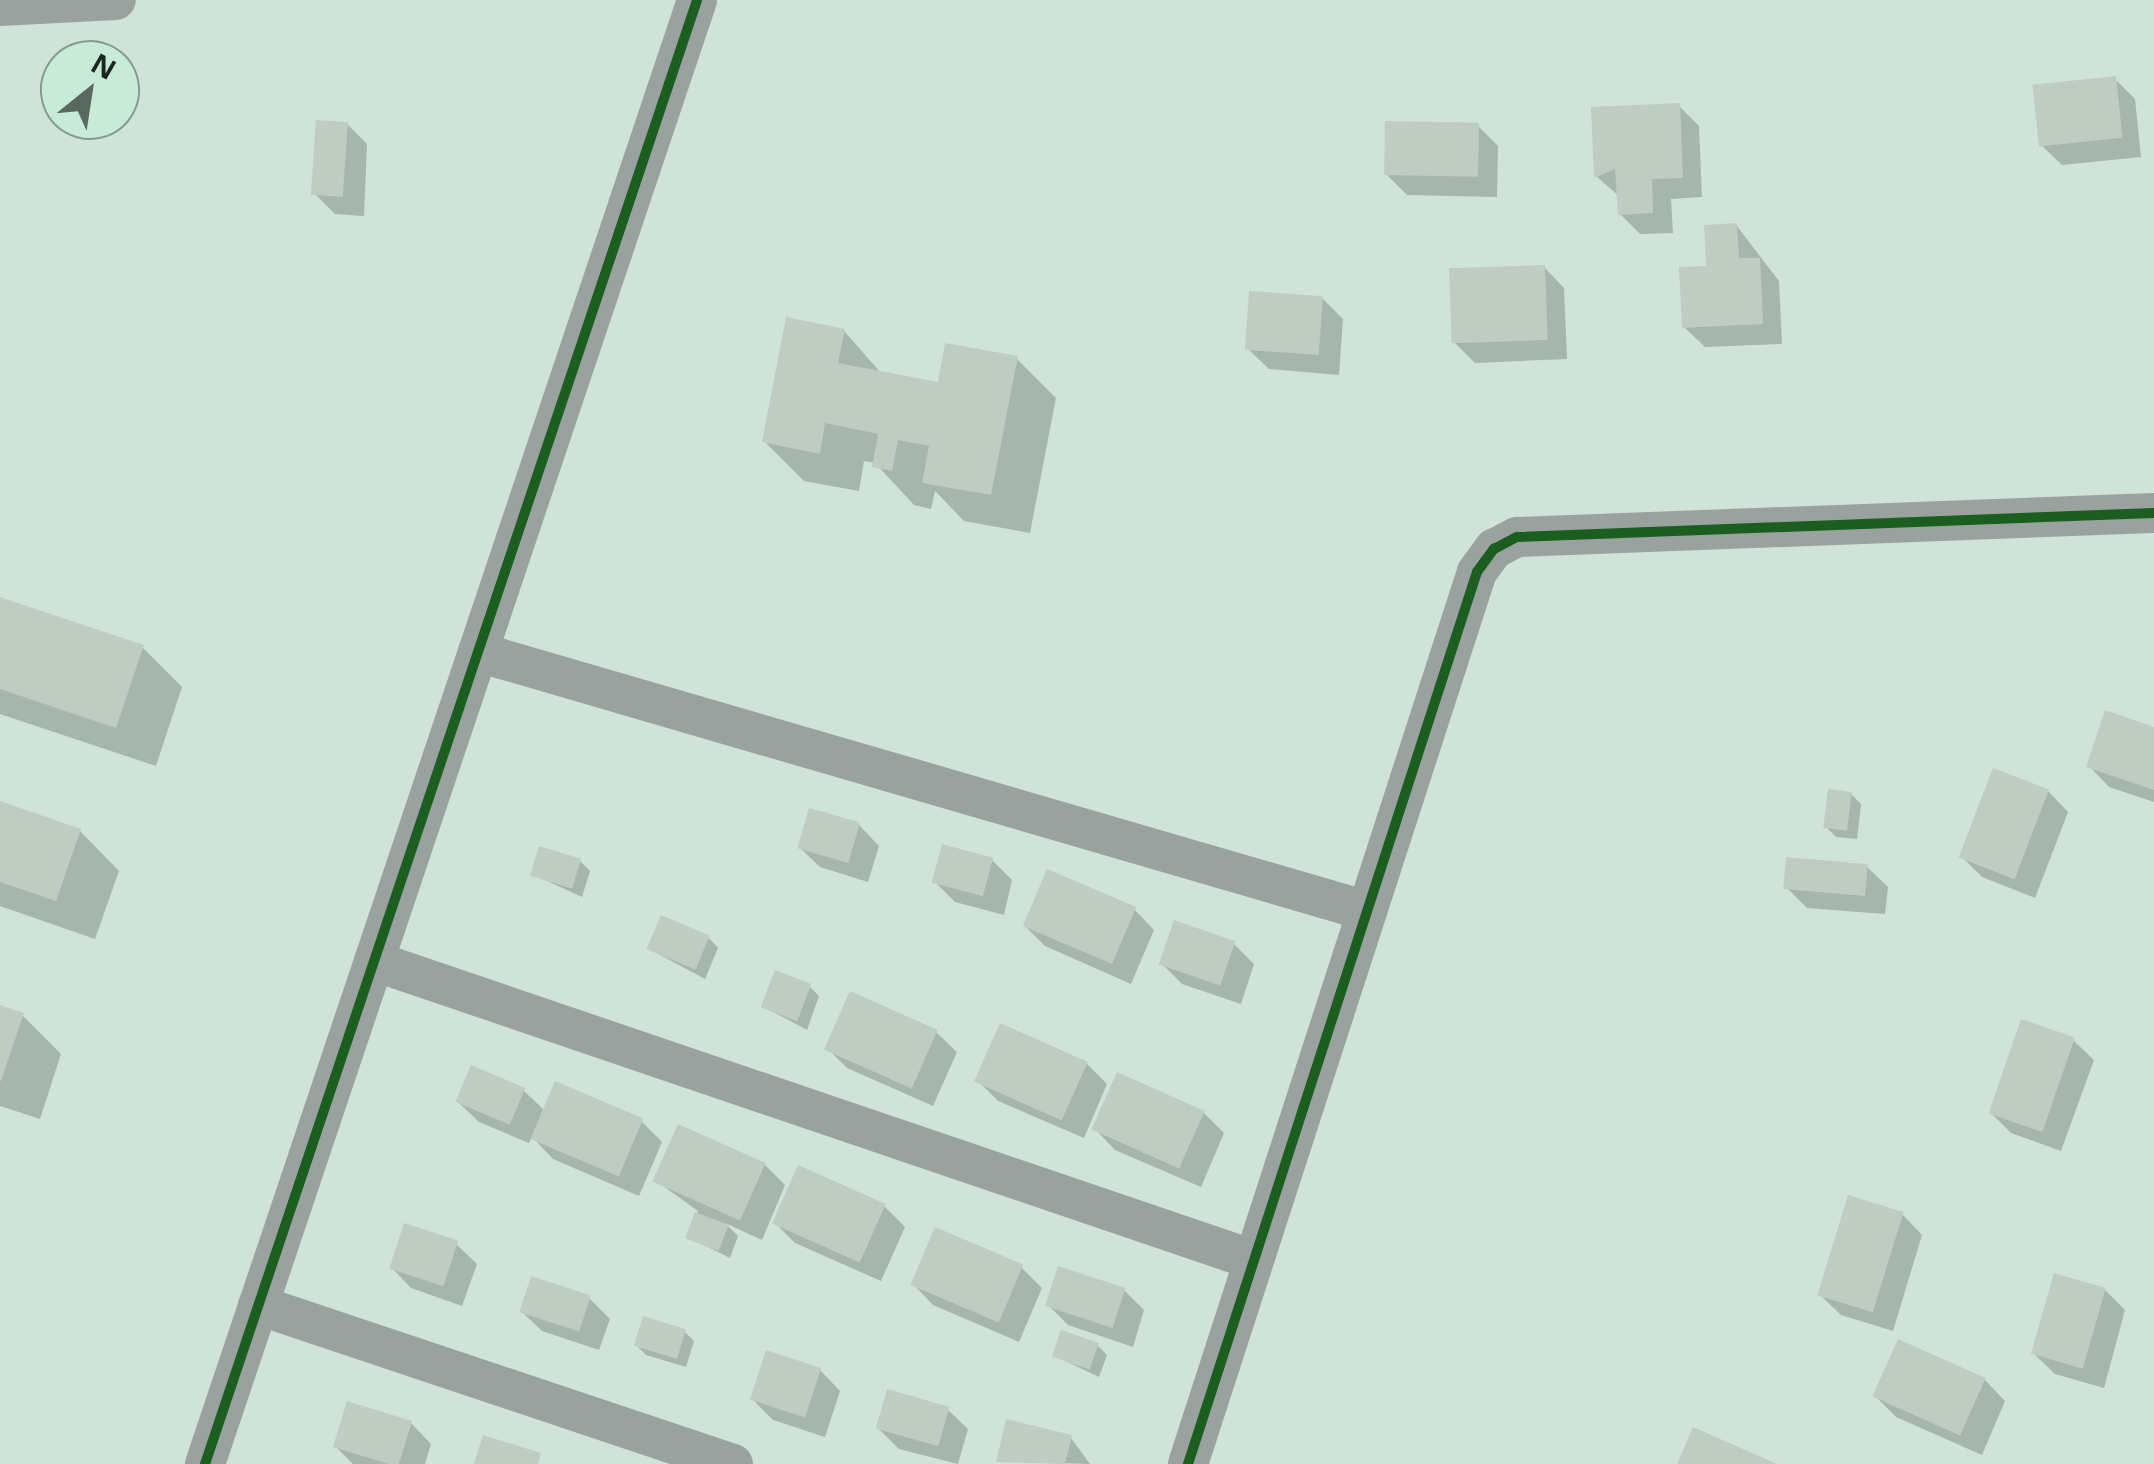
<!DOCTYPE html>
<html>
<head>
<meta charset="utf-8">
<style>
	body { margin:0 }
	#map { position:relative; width:2154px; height:1464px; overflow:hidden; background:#d0e3d9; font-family:"Open Sans",sans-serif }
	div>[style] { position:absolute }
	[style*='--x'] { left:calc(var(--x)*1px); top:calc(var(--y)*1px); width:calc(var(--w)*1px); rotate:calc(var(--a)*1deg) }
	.shadow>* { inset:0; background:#0003 }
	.building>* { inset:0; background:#bfccc2; transform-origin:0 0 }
	.minor>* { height:40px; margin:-20px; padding:0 20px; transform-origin:20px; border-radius:20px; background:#9aa2a0 }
	.cycleway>* { height:10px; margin:-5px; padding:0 5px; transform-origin:5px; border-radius:5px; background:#1b5e20 }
	span { translate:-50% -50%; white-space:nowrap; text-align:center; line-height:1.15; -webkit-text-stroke:8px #c8ebd8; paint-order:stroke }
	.north { position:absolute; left:40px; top:40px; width:100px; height:100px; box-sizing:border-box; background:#c8ebd8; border:2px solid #829c8e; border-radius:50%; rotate:30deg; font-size:28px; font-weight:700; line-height:40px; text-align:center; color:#19261f }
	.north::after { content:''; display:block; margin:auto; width:35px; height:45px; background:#596860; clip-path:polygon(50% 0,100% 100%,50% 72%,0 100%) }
</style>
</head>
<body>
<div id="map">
	<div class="shadow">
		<i style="clip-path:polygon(2115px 79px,2135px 99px,2141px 157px,2062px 165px,2041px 145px)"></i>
		<i style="clip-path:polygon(1679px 106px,1699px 126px,1702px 197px,1671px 199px,1673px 233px,1640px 234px,1620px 214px,1619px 196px,1597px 177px)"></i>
		<i style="clip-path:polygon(347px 124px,367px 144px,364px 216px,335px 214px,315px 194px)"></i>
		<i style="clip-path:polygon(1478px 126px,1498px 146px,1497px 197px,1407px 195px,1386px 174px)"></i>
		<i style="clip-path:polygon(1736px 225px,1779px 281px,1782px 344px,1705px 347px,1684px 327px)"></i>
		<i style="clip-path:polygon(1544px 267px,1564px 288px,1567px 359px,1475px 363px,1454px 342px)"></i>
		<i style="clip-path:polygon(1322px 298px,1343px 319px,1339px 375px,1269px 369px,1248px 349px)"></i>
		<i style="clip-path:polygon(844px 331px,882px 374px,940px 385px,1016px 358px,1056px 398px,1030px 533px,964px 521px,935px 491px,931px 509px,914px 505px,875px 463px,864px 461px,859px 491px,804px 481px,765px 442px)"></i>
		<i style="clip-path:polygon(0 600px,142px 647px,182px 687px,156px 766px,0 714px)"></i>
		<i style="clip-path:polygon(2154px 730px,2154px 802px,2109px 787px,2089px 766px)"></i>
		<i style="clip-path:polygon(2048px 791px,2068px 812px,2035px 898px,1982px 877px,1962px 857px)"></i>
		<i style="clip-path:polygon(1851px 794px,1861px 804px,1857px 839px,1836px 837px,1826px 827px)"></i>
		<i style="clip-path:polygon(0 804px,80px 831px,119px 871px,95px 939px,0 906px)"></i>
		<i style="clip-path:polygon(859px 825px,879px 846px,868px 882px,820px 867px,799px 847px)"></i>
		<i style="clip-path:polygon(992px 860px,1012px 880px,1004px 915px,955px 902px,935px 882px)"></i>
		<i style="clip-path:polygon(580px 861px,590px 871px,582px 897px,532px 874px)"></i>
		<i style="clip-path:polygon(1867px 867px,1888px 887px,1885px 914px,1807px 908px,1787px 888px)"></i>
		<i style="clip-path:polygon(1134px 909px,1154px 930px,1131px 984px,1045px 946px,1025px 926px)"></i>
		<i style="clip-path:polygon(709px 938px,718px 948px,705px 979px,649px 949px)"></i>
		<i style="clip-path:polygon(1234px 944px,1254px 964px,1241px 1004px,1182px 984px,1162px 964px)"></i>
		<i style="clip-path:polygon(809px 986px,819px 996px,807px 1030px,764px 1007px)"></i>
		<i style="clip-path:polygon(0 1008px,22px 1015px,61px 1054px,40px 1119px,0 1106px)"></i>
		<i style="clip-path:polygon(936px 1032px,957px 1052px,933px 1106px,847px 1068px,827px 1048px)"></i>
		<i style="clip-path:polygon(2073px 1040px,2094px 1060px,2061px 1151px,2011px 1133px,1990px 1112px)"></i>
		<i style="clip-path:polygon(1087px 1064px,1107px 1084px,1084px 1138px,998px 1101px,977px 1080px)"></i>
		<i style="clip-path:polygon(523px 1090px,545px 1111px,642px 1122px,662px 1142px,639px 1196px,553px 1159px,532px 1137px,529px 1143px,479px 1122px,458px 1102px)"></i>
		<i style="clip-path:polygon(1204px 1113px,1224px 1133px,1201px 1187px,1115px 1150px,1095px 1129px)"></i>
		<i style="clip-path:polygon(765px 1165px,785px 1185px,762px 1240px,725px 1223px,738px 1236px,730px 1258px,688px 1237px,698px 1211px,656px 1181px)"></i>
		<i style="clip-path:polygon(884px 1206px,905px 1227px,881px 1281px,795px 1243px,775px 1223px)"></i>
		<i style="clip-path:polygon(1902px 1214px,1922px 1235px,1893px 1331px,1841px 1315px,1820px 1295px)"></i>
		<i style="clip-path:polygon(456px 1244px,477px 1264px,462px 1306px,411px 1288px,391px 1267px)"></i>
		<i style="clip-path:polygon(1022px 1268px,1042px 1288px,1019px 1342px,933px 1305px,913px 1284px)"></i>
		<i style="clip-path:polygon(1124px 1290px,1144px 1310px,1133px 1347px,1068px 1325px,1048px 1305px)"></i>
		<i style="clip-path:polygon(2105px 1290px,2125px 1310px,2104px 1388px,2055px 1374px,2034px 1354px)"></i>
		<i style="clip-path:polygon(590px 1299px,610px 1319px,599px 1350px,542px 1331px,521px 1311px)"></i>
		<i style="clip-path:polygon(684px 1331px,694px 1341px,686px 1367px,646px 1355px,637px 1346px)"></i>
		<i style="clip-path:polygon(1097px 1345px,1107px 1355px,1099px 1377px,1055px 1356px)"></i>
		<i style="clip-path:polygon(820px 1370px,840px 1391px,825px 1437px,773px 1420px,753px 1400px)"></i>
		<i style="clip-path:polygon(1985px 1380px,2005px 1401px,1982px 1455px,1896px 1417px,1876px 1397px)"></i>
		<i style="clip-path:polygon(947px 1409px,968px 1429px,958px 1464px,899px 1449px,878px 1428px)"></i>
		<i style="clip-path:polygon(411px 1423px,431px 1444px,425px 1464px,353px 1464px,335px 1446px)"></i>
		<i style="clip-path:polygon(1071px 1438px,1090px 1464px,998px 1461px)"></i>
	</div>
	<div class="building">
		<i style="left:2116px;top:76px;width:62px;height:84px;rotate:84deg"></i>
		<i style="clip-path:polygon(1680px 103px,1683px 178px,1652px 179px,1653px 213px,1618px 215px,1615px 169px,1594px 178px,1591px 107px)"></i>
		<i style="left:316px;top:120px;width:32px;height:75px;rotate:4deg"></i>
		<i style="left:1385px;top:121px;width:94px;height:54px;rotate:1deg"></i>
		<i style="clip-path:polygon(1737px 223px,1739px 258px,1760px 258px,1763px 324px,1682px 328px,1679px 267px,1706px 266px,1704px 225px)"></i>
		<i style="left:1545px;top:265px;width:75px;height:96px;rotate:88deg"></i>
		<i style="left:1249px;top:291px;width:74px;height:59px;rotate:4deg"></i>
		<i style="clip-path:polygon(786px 317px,845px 329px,838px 363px,938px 382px,945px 343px,1018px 356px,991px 495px,922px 483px,929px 446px,898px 440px,892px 471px,872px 467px,878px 434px,825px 423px,820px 454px,762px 442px)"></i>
		<i style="clip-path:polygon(0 597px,144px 645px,116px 728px,0 689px)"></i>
		<i style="clip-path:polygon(2105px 710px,2154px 727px,2154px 790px,2086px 767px)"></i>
		<i style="left:1993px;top:768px;width:60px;height:96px;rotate:21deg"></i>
		<i style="left:1828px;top:789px;width:24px;height:39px;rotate:7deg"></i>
		<i style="clip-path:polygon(0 801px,81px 829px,56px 901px,0 882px)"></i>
		<i style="left:809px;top:808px;width:53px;height:42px;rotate:16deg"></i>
		<i style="left:942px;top:844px;width:53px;height:40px;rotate:15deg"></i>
		<i style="left:539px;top:846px;width:44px;height:31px;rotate:17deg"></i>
		<i style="left:1786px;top:857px;width:82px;height:32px;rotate:5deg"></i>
		<i style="left:1047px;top:869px;width:97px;height:62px;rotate:23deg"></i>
		<i style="left:661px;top:915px;width:53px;height:37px;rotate:23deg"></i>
		<i style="left:1174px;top:920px;width:65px;height:47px;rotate:19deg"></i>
		<i style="left:775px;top:970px;width:39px;height:40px;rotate:21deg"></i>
		<i style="left:850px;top:991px;width:96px;height:64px;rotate:24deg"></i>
		<i style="clip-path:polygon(0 1005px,24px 1013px,1px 1081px,0 1081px)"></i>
		<i style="left:2021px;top:1019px;width:57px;height:100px;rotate:19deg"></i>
		<i style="left:1000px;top:1023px;width:96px;height:64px;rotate:24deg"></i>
		<i style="left:471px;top:1065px;width:59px;height:40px;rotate:23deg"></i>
		<i style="left:1117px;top:1072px;width:96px;height:63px;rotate:24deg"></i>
		<i style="left:555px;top:1081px;width:96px;height:63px;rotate:23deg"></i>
		<i style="left:678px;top:1124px;width:96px;height:63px;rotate:24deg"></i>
		<i style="left:798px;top:1165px;width:96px;height:64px;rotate:24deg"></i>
		<i style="left:1848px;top:1195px;width:58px;height:105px;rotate:17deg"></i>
		<i style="left:695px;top:1212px;width:36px;height:28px;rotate:21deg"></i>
		<i style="left:404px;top:1223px;width:57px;height:48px;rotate:18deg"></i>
		<i style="left:935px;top:1227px;width:96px;height:63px;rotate:23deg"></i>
		<i style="left:1058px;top:1266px;width:71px;height:42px;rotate:18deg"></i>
		<i style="left:2054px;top:1273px;width:54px;height:84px;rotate:16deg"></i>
		<i style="left:531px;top:1276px;width:63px;height:38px;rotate:18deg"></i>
		<i style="left:643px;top:1316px;width:45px;height:31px;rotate:17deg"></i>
		<i style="left:1061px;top:1330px;width:40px;height:28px;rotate:19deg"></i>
		<i style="left:1898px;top:1339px;width:96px;height:63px;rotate:24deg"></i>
		<i style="left:766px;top:1350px;width:58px;height:52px;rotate:18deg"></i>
		<i style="left:887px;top:1389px;width:65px;height:41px;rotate:16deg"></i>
		<i style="left:347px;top:1401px;width:68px;height:48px;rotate:17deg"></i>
		<i style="clip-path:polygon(1006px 1419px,1072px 1435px,1065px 1464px,996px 1462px)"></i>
		<i style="clip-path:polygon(1693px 1427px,1777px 1464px,1677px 1464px)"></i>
		<i style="clip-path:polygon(483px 1435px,541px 1453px,538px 1464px,474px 1464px)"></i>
	</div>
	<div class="minor">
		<i style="--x:0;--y:6;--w:116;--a:-3"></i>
		<i style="--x:478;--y:652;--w:926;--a:16.24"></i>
		<i style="--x:374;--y:961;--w:929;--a:18.77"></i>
		<i style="--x:258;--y:1305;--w:501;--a:18.51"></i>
		<i style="--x:205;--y:1464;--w:1544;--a:-71.42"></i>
		<i style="--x:1188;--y:1464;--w:938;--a:-72.05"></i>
		<i style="--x:1477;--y:572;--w:29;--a:-54"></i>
		<i style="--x:1494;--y:549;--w:26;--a:-28"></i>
		<i style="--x:1517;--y:537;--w:637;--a:-2.16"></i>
	</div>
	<div class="cycleway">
		<i style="--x:205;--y:1464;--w:1544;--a:-71.42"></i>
		<i style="--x:1188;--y:1464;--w:938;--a:-72.05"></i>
		<i style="--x:1477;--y:572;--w:29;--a:-54"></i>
		<i style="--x:1494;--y:549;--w:26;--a:-28"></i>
		<i style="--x:1517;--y:537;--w:637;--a:-2.16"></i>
	</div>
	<div class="north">N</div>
</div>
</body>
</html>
